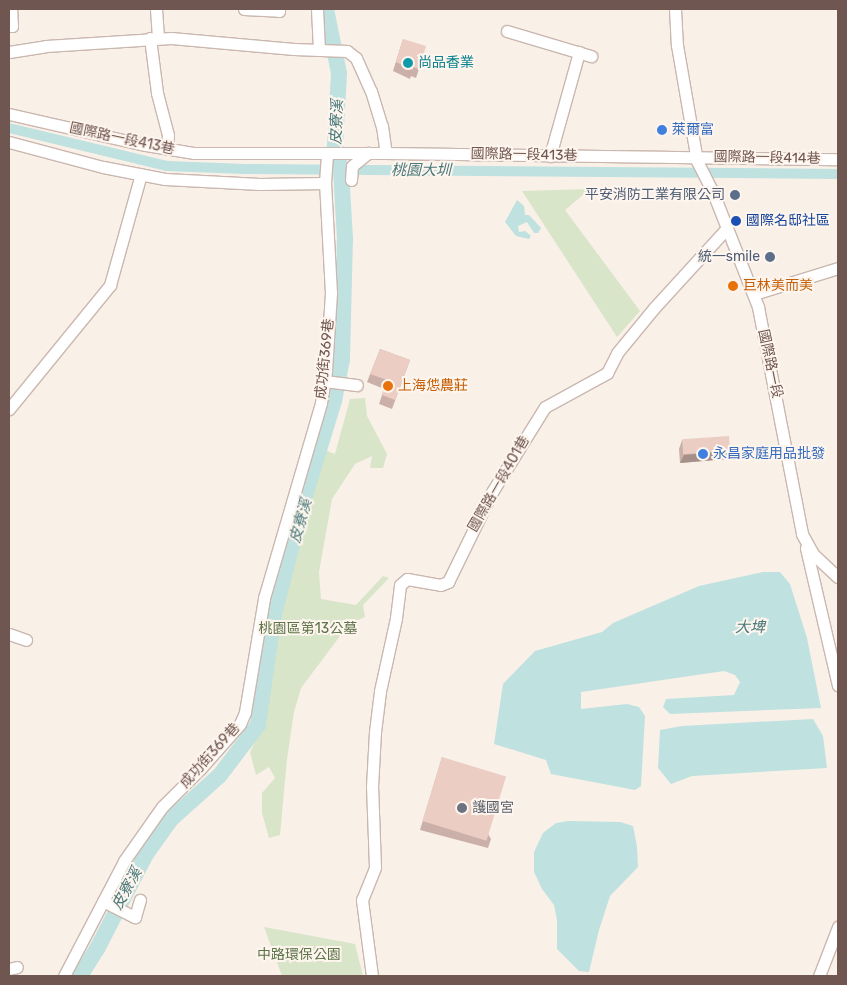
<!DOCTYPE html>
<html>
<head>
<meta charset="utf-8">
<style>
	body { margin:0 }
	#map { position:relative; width:847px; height:985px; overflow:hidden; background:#f9f0e8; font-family:Rubik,"Noto Sans TC",sans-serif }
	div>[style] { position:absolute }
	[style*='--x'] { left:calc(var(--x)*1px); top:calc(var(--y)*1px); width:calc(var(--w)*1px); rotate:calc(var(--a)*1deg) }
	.green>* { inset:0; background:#d8e5c8 }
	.water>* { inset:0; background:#bfe1e0 }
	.canal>* { height:10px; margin:-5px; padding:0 5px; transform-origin:5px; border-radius:5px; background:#bfe1e0 }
	.river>* { height:16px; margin:-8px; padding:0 8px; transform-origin:8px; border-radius:8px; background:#bfe1e0 }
	.roads { filter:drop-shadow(1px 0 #cab7af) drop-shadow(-1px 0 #cab7af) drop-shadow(0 1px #cab7af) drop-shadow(0 -1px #cab7af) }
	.minor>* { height:11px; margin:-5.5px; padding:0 5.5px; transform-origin:5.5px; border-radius:5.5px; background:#fff }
	.wall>* { inset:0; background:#cab0a8 }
	.shaded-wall>* { inset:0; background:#a49088 }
	.building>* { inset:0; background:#ebcdc3; transform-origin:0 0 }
	.dots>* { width:14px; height:14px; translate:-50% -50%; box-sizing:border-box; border:2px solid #fdf5ee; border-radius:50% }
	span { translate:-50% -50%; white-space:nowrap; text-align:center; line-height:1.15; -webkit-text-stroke:4px #fdf5ee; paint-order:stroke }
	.culture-label { font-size:14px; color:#0d838f }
	.left { translate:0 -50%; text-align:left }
	.shop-label { font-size:14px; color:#366cbe }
	.street-label { font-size:14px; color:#705650 }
	.service-label { font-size:14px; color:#4e5e75 }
	.right { translate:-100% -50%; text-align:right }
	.transit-label { font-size:14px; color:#164399 }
	.food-label { font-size:14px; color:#c56008 }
	.park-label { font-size:14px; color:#5d7449 }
	.worship-label { font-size:14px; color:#5b616d }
	.water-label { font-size:15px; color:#49797a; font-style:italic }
	.frame { position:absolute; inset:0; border:10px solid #705650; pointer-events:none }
</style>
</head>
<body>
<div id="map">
	<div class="green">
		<i style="clip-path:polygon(590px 189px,565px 210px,640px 311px,617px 337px,522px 191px)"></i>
		<i style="clip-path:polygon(365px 398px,367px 416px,387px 454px,383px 468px,370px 468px,372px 456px,355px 464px,332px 499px,319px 572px,321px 599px,356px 605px,383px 576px,389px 578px,363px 605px,365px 617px,349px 624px,301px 688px,294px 712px,287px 759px,280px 835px,269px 838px,262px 813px,262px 793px,275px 778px,269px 767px,256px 775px,250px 752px,263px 725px,279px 613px,325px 450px,335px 454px,350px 399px)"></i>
		<i style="clip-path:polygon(264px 927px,355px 944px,363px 976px,282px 976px)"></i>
	</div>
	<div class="water">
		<i style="clip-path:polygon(517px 200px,524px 206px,525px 215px,529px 215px,541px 228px,538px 233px,534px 233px,527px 222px,518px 226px,519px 232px,525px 231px,531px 236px,529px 239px,516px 236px,505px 222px)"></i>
		<i style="clip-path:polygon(763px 572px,780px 572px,790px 584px,807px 638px,821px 708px,670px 714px,663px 707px,666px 699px,734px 695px,740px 682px,735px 675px,724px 671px,581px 692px,581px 709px,627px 704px,639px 707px,645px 716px,641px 786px,635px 790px,551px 774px,546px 760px,494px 744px,503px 684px,535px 651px,602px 632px,613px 623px,699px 586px)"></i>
		<i style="clip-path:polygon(813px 719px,823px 736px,827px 768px,692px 776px,671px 784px,658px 768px,660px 730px,682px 726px)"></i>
		<i style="clip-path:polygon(568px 821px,620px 822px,633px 826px,637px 847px,638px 867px,610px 896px,599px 930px,589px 972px,579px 971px,557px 949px,557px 920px,554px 905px,542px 889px,534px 872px,534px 852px,543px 833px,556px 823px)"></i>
	</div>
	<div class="canal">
		<i style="--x:9;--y:128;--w:163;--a:13.5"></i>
		<i style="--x:167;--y:166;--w:78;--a:2.2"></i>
		<i style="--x:245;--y:169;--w:593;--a:0.48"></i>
	</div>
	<div class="river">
		<i style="--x:80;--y:976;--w:32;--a:-58"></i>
		<i style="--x:97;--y:949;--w:107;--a:-62.7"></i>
		<i style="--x:146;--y:854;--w:43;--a:-54.5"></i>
		<i style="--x:171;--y:819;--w:66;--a:-41.9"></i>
		<i style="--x:220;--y:775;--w:63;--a:-52.8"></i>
		<i style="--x:258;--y:725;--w:112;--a:-81.8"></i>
		<i style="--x:274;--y:614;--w:119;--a:-75.4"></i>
		<i style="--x:304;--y:499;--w:102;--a:-73"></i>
		<i style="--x:334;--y:401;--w:43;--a:-79.2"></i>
		<i style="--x:342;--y:359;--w:120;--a:-88.6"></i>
		<i style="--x:345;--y:239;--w:69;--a:-93.3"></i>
		<i style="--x:341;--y:170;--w:24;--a:-105"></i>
		<i style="--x:335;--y:147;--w:74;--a:-86.9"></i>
		<i style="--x:339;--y:73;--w:65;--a:-101.5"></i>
	</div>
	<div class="roads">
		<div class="minor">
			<i style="--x:156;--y:9;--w:29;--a:86"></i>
			<i style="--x:244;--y:9;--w:35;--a:3"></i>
			<i style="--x:279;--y:11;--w:2;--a:-90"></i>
			<i style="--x:317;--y:9;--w:41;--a:87.2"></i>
			<i style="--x:675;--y:9;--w:36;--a:87"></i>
			<i style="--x:677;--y:45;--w:118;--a:80.2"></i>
			<i style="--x:697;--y:161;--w:33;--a:63"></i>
			<i style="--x:712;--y:190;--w:126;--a:68.5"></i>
			<i style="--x:758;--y:307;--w:231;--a:79"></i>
			<i style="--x:802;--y:534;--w:23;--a:61"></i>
			<i style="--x:813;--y:554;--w:34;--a:43"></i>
			<i style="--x:9;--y:26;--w:3;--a:0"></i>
			<i style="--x:12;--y:26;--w:17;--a:-93"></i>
			<i style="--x:507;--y:31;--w:88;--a:16.6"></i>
			<i style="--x:150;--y:38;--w:55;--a:82.7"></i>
			<i style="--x:157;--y:93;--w:43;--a:75.3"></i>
			<i style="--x:168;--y:135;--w:14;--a:94"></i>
			<i style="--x:9;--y:52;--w:37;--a:-9"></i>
			<i style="--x:46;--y:46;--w:125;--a:-3.7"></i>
			<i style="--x:171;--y:38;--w:123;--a:5.1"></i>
			<i style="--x:294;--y:49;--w:53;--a:2.2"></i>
			<i style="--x:347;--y:51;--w:11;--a:38"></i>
			<i style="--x:356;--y:58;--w:36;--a:66"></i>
			<i style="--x:371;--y:91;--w:37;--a:73"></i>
			<i style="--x:382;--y:126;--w:27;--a:82"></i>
			<i style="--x:9;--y:114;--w:140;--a:12.8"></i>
			<i style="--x:146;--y:145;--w:49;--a:9.5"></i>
			<i style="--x:194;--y:153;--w:192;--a:0"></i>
			<i style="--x:386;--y:153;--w:452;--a:0.8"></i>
			<i style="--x:9;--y:142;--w:97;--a:14.9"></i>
			<i style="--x:103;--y:167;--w:63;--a:11"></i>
			<i style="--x:165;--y:179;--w:95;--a:3"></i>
			<i style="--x:260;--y:184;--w:65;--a:-0.9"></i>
			<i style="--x:550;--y:156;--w:108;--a:-74.4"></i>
			<i style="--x:351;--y:180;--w:14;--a:-86"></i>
			<i style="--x:352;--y:166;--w:21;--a:-39"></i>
			<i style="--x:754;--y:294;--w:88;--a:-17.2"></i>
			<i style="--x:324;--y:381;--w:33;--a:7"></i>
			<i style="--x:9;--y:409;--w:160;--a:-50.8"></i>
			<i style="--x:110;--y:285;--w:115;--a:-74.4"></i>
			<i style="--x:806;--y:548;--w:141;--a:76.9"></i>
			<i style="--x:9;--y:634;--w:18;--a:19"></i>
			<i style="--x:103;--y:901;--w:36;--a:27"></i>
			<i style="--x:135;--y:917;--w:18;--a:-74"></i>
			<i style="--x:9;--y:969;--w:8;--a:-14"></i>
			<i style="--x:64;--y:976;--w:130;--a:-62.4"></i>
			<i style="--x:124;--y:861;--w:66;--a:-54.9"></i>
			<i style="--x:162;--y:807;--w:54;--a:-45"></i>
			<i style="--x:200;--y:769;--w:60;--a:-48.4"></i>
			<i style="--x:240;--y:724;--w:13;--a:-67"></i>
			<i style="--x:245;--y:712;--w:116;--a:-80.5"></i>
			<i style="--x:264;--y:598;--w:203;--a:-73.7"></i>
			<i style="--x:321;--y:403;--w:33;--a:-81"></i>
			<i style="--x:326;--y:370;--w:77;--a:-86.3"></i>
			<i style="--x:331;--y:293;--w:110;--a:-93.1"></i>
			<i style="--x:325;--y:183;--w:30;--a:-86"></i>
			<i style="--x:372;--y:976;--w:77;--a:-97.5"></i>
			<i style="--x:362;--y:900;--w:35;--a:-68"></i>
			<i style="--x:375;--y:867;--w:80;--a:-92.1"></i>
			<i style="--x:372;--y:787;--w:55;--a:-86.9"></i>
			<i style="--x:375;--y:732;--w:41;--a:-83"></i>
			<i style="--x:380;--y:691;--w:75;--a:-77.6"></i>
			<i style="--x:396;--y:618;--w:33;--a:-83"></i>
			<i style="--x:400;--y:585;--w:9;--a:-41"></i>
			<i style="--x:407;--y:579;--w:34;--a:10"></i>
			<i style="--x:440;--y:585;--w:9;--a:-21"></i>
			<i style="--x:448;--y:582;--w:100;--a:-63.9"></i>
			<i style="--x:492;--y:492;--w:100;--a:-58.1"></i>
			<i style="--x:545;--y:407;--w:71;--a:-28.7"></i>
			<i style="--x:607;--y:373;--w:22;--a:-63"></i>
			<i style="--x:617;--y:353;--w:58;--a:-50.6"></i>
			<i style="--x:654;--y:308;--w:108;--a:-47.6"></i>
			<i style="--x:819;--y:976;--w:53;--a:-68.8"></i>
		</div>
	</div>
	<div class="wall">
		<i style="clip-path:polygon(403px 39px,419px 69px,416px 78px,411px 76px,410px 79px,393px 71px)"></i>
		<i style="clip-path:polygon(380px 349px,410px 360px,392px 409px,379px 404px,384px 389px,367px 382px)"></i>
		<i style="clip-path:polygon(682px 440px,727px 459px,680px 463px,679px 449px)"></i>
		<i style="clip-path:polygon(442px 757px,491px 839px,488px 848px,420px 830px)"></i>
	</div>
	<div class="shaded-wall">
		<i style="clip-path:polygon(730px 451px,727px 459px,680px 463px,684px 455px)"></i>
	</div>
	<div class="building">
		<i style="clip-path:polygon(403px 39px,426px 46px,419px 69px,413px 67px,413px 70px,396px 62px)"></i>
		<i style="clip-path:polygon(380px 349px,410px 360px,395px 400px,382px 395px,387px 380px,370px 374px)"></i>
		<i style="left:729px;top:436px;width:15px;height:47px;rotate:86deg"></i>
		<i style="left:442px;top:757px;width:67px;height:67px;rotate:17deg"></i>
	</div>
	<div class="dots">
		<i style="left:408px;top:63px;background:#0f9aa8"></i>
		<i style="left:662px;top:130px;background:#3f7fe0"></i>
		<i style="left:735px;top:195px;background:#5c6f8a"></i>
		<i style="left:736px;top:221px;background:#1a4fb4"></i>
		<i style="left:770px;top:257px;background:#5c6f8a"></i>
		<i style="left:733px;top:286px;background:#e8710a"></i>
		<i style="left:388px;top:386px;background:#e8710a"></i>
		<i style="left:703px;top:454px;background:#3f7fe0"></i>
		<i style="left:462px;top:808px;background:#6b7280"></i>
	</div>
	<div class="culture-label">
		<span class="left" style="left:418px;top:63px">尚品香業</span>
	</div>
	<div class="shop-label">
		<span class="left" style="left:672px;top:130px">萊爾富</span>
		<span class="left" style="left:713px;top:454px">永昌家庭用品批發</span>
	</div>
	<div class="street-label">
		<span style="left:122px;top:139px;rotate:12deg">國際路一段413巷</span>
		<span style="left:524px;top:155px;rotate:1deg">國際路一段413巷</span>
		<span style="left:767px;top:158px;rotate:1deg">國際路一段414巷</span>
		<span style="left:325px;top:359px;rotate:-84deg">成功街369巷</span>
		<span style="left:770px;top:364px;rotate:78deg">國際路一段</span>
		<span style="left:499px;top:484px;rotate:-60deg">國際路一段401巷</span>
		<span style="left:210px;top:756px;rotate:-48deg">成功街369巷</span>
	</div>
	<div class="service-label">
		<span class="right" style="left:725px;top:195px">平安消防工業有限公司</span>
		<span class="right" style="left:760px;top:257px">統一smile</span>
	</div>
	<div class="transit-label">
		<span class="left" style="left:746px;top:221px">國際名邸社區</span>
	</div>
	<div class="food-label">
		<span class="left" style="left:743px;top:286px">巨林美而美</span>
		<span class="left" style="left:398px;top:386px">上海怹農莊</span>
	</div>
	<div class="park-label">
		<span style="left:308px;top:629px">桃園區第13公墓</span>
		<span style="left:299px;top:955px">中路環保公園</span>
	</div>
	<div class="worship-label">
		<span class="left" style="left:472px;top:808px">護國宮</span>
	</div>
	<div class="water-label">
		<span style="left:337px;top:122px;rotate:-88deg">皮寮溪</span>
		<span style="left:421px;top:171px">桃園大圳</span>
		<span style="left:301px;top:521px;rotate:-74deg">皮寮溪</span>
		<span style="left:750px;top:628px">大埤</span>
		<span style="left:127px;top:889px;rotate:-61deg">皮寮溪</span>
	</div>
	<div class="frame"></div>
</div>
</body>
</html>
